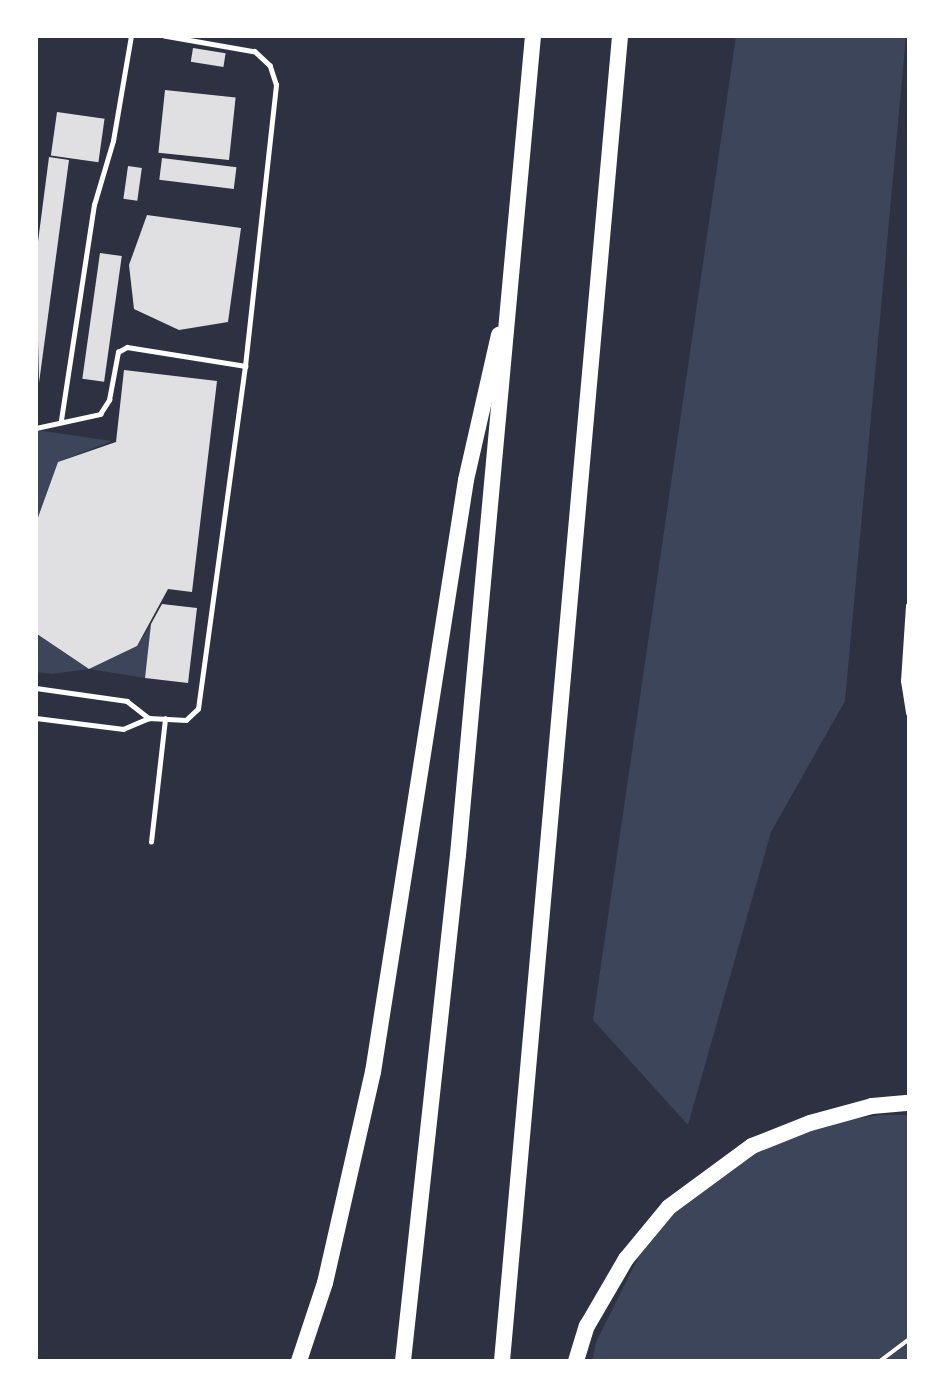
<!DOCTYPE html>
<html>
<head>
<meta charset="utf-8">
<style>
	body { margin:0 }
	#map { position:relative; width:945px; height:1397px; overflow:hidden; background:#2d3142; font-family:"Public Sans",sans-serif }
	div>[style] { position:absolute }
	[style*='--x'] { left:calc(var(--x)*1px); top:calc(var(--y)*1px); width:calc(var(--w)*1px); rotate:calc(var(--a)*1deg) }
	.green>* { inset:0; background:#3c4559 }
	.building>* { inset:0; background:#e0e0e3; transform-origin:0 0 }
	.path>* { height:4px; margin:-2px; padding:0 2px; transform-origin:2px; border-radius:2px; background:#fff }
	.service>* { height:4.5px; margin:-2.25px; padding:0 2.25px; transform-origin:2.25px; border-radius:2.25px; background:#fff }
	.minor>* { height:6px; margin:-3px; padding:0 3px; transform-origin:3px; border-radius:3px; background:#fff }
	.trunk>* { height:16px; margin:-8px; padding:0 8px; transform-origin:8px; border-radius:8px; background:#fff }
	span { translate:-50% -50%; white-space:nowrap; text-align:center; line-height:1.15; -webkit-text-stroke:5px #fff; paint-order:stroke }
	.frame { position:absolute; inset:0; border:38px solid #fff; pointer-events:none }
</style>
</head>
<body>
<div id="map">
	<div class="green">
		<i style="clip-path:polygon(736px 36px,906px 36px,845px 701px,771px 832px,688px 1125px,593px 1020px)"></i>
		<i style="clip-path:polygon(36px 430px,112px 441px,58px 462px,36px 523px)"></i>
		<i style="clip-path:polygon(36px 622px,38px 635px,89px 669px,137px 646px,151px 624px,145px 678px,89px 669px,52px 674px,36px 672px)"></i>
		<i style="clip-path:polygon(880px 1115px,909px 1115px,909px 1361px,592px 1361px,596px 1342px,639px 1256px,683px 1199px,751px 1148px,818px 1125px)"></i>
	</div>
	<div class="building">
		<i style="left:193px;top:48px;width:33px;height:14px;rotate:9deg"></i>
		<i style="left:165px;top:90px;width:71px;height:63px;rotate:6deg"></i>
		<i style="left:57px;top:112px;width:48px;height:44px;rotate:8deg"></i>
		<i style="clip-path:polygon(49px 157px,69px 160px,39px 383px,36px 257px)"></i>
		<i style="left:162px;top:158px;width:75px;height:22px;rotate:7deg"></i>
		<i style="left:128px;top:166px;width:14px;height:33px;rotate:8deg"></i>
		<i style="clip-path:polygon(147px 215px,241px 228px,228px 322px,179px 330px,134px 309px,129px 265px)"></i>
		<i style="left:100px;top:253px;width:22px;height:127px;rotate:8deg"></i>
		<i style="clip-path:polygon(124px 370px,217px 381px,192px 592px,168px 589px,137px 646px,89px 669px,37px 634px,36px 523px,58px 462px,116px 442px)"></i>
		<i style="clip-path:polygon(162px 604px,197px 608px,188px 683px,145px 678px,151px 624px)"></i>
	</div>
	<div class="path">
		<i style="--x:880;--y:1361;--w:36;--a:-37"></i>
	</div>
	<div class="service">
		<i style="--x:61;--y:420;--w:218;--a:-81.3"></i>
		<i style="--x:94;--y:205;--w:67;--a:-73.5"></i>
		<i style="--x:113;--y:141;--w:107;--a:-80.3"></i>
		<i style="--x:36;--y:428;--w:66;--a:-12.3"></i>
		<i style="--x:100;--y:414;--w:17;--a:-57"></i>
		<i style="--x:109;--y:400;--w:49;--a:-79.4"></i>
		<i style="--x:118;--y:352;--w:10;--a:-29"></i>
		<i style="--x:127;--y:347;--w:120;--a:9.1"></i>
		<i style="--x:36;--y:688;--w:92;--a:8.1"></i>
		<i style="--x:127;--y:701;--w:28;--a:38"></i>
		<i style="--x:36;--y:718;--w:88;--a:7.2"></i>
		<i style="--x:123;--y:729;--w:28;--a:-23"></i>
		<i style="--x:149;--y:718;--w:37;--a:3"></i>
		<i style="--x:186;--y:720;--w:16;--a:-43"></i>
		<i style="--x:198;--y:709;--w:346;--a:-82.2"></i>
		<i style="--x:245;--y:366;--w:283;--a:-83.7"></i>
		<i style="--x:276;--y:85;--w:20;--a:-108"></i>
		<i style="--x:270;--y:66;--w:21;--a:-137"></i>
		<i style="--x:255;--y:52;--w:92;--a:-170"></i>
		<i style="--x:151;--y:842;--w:124;--a:-83.5"></i>
	</div>
	<div class="minor">
		<i style="--x:909;--y:606;--w:75;--a:93.8"></i>
		<i style="--x:904;--y:681;--w:33;--a:81"></i>
	</div>
	<div class="trunk">
		<i style="--x:299;--y:1361;--w:82;--a:-71.6"></i>
		<i style="--x:325;--y:1283;--w:216;--a:-77.2"></i>
		<i style="--x:373;--y:1072;--w:599;--a:-81.07"></i>
		<i style="--x:466;--y:480;--w:149;--a:-77.2"></i>
		<i style="--x:403;--y:1361;--w:509;--a:-83.8"></i>
		<i style="--x:458;--y:855;--w:822;--a:-84.77"></i>
		<i style="--x:502;--y:1361;--w:1330;--a:-84.91"></i>
		<i style="--x:576;--y:1361;--w:37;--a:-73"></i>
		<i style="--x:587;--y:1326;--w:78;--a:-59.8"></i>
		<i style="--x:626;--y:1259;--w:67;--a:-50.4"></i>
		<i style="--x:669;--y:1207;--w:103;--a:-36.3"></i>
		<i style="--x:752;--y:1146;--w:62;--a:-21.6"></i>
		<i style="--x:810;--y:1123;--w:64;--a:-15.3"></i>
		<i style="--x:872;--y:1106;--w:37;--a:-5"></i>
	</div>
	<div class="frame"></div>
</div>
</body>
</html>
